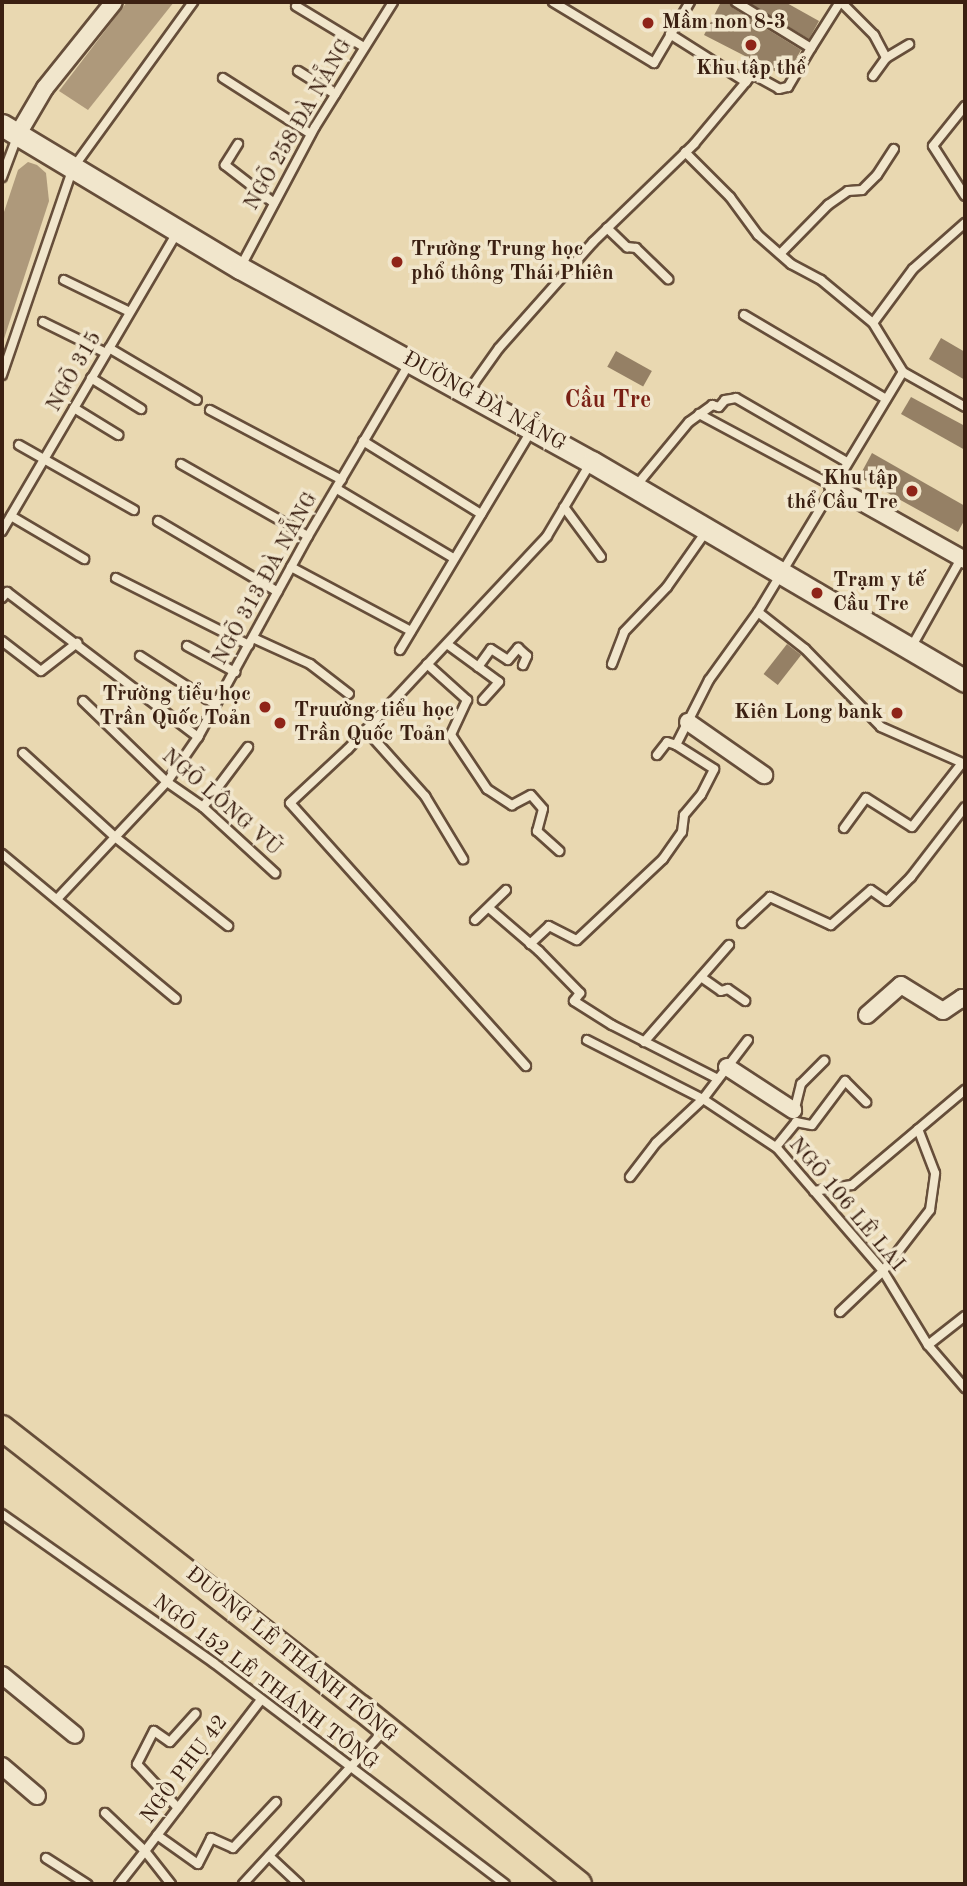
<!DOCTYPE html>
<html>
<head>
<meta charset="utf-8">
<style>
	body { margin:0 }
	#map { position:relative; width:967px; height:1886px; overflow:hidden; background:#e9d8b1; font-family:"Old Standard TT",serif }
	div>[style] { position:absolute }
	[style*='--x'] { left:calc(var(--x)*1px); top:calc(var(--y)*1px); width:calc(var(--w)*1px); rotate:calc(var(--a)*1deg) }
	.water>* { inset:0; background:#ae997b }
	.building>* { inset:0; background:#958065; transform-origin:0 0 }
	.roads { filter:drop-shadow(2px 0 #664e3a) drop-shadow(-2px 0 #664e3a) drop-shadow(0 2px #664e3a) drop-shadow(0 -2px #664e3a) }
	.service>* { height:8px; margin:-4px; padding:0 4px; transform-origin:4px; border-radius:4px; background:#f1e6cc }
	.minor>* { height:16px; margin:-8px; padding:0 8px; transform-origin:8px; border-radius:8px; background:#f1e6cc }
	.secondary>* { height:21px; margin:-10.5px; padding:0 10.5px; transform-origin:10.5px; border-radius:10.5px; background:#f1e6cc }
	.primary>* { height:24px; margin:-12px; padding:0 12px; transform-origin:12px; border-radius:12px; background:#e9d8b1 }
	.dots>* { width:19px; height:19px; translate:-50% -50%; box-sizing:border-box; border:4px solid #f1e6cc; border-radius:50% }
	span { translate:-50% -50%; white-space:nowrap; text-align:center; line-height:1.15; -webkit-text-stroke:7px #f1e6cc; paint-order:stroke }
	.poi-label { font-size:21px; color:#3b2012; font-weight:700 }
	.left { translate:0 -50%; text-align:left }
	.right { translate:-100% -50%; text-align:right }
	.street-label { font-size:21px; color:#3b2012 }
	.quarter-label { font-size:24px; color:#7a1f14; font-weight:700 }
	.frame { position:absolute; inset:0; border:4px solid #3b2012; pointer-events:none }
</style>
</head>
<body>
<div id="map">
	<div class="water">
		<i style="clip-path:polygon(127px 2px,174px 2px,88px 110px,59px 91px)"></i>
		<i style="clip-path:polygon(28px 162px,37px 165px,46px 173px,49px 201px,2px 345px,2px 218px,18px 170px)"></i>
	</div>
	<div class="building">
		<i style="clip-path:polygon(721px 2px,730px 2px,733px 8px,801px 50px,786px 77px,704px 35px)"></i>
		<i style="clip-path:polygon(748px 2px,785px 2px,819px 21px,809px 39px)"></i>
		<i style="clip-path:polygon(941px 338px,965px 352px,965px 380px,929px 359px)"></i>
		<i style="left:616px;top:351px;width:41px;height:18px;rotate:29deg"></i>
		<i style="clip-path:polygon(911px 397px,965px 426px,965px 450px,901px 414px)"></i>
		<i style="clip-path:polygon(872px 453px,965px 506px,965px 519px,958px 532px,859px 477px)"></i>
		<i style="left:787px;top:644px;width:18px;height:38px;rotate:38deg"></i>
	</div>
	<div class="roads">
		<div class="service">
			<i style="--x:553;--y:2;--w:118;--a:31.1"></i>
			<i style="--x:654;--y:63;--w:71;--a:-59.5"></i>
			<i style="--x:841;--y:2;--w:47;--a:45"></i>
			<i style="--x:874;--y:35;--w:26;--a:62"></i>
			<i style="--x:296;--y:6;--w:79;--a:31.1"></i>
			<i style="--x:670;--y:34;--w:90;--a:32.3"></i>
			<i style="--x:811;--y:48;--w:54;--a:-57.8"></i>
			<i style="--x:298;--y:71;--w:44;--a:31.9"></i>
			<i style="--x:873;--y:76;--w:22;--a:-54"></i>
			<i style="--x:886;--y:58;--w:27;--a:-31"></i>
			<i style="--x:223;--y:78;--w:104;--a:32.5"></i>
			<i style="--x:965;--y:106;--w:51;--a:128.7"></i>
			<i style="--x:933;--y:146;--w:59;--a:57.4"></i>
			<i style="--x:238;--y:144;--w:25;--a:122"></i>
			<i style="--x:225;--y:165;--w:62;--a:37.8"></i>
			<i style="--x:685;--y:152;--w:64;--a:45"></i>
			<i style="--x:730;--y:197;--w:47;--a:53.6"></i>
			<i style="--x:758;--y:235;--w:44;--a:41.3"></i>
			<i style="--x:791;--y:264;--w:34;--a:28"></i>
			<i style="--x:821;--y:280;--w:67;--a:39.6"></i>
			<i style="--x:2;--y:177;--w:43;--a:-69.4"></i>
			<i style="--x:965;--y:223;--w:69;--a:138.5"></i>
			<i style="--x:913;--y:269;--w:67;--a:126.5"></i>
			<i style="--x:873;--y:323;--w:57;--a:58.5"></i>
			<i style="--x:903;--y:372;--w:71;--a:29.4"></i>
			<i style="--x:607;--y:228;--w:28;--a:44"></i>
			<i style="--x:627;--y:247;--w:9;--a:6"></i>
			<i style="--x:636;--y:248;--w:45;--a:44.1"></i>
			<i style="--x:780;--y:254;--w:69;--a:-45.6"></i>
			<i style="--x:828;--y:205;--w:24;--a:-35"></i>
			<i style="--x:848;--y:191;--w:14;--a:-4"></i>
			<i style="--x:862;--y:190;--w:21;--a:-45"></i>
			<i style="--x:877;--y:175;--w:31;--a:-57"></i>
			<i style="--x:241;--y:266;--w:157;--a:-62"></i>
			<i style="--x:315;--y:127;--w:147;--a:-58"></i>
			<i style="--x:64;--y:280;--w:73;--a:25.9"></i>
			<i style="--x:744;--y:315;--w:165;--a:30.6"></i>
			<i style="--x:43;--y:322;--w:70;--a:26.2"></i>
			<i style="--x:109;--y:348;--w:102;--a:30.6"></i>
			<i style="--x:2;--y:375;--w:219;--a:-71.1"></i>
			<i style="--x:73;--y:168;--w:205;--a:-54.1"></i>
			<i style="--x:91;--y:378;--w:59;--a:31.8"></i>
			<i style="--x:467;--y:393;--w:55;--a:-54.6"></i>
			<i style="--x:499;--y:348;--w:142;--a:-48.4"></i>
			<i style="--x:593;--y:242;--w:141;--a:-44.1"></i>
			<i style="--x:694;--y:144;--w:87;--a:-50.1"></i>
			<i style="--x:750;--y:77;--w:6;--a:-9"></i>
			<i style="--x:756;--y:76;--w:26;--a:29"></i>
			<i style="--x:779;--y:89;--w:9;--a:-13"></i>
			<i style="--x:788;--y:87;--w:45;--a:-59.5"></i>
			<i style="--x:811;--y:48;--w:88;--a:-148.5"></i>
			<i style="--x:74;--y:408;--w:52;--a:31.5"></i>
			<i style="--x:210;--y:410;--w:149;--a:27.9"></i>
			<i style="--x:699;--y:414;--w:152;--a:28.2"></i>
			<i style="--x:363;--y:441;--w:139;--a:31.7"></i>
			<i style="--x:19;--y:445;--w:132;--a:29.5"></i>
			<i style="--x:181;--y:464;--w:146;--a:29.6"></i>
			<i style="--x:636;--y:486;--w:83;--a:-50.4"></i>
			<i style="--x:689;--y:422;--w:29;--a:-36"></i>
			<i style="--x:712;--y:405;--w:7;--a:16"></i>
			<i style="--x:719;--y:407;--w:9;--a:-49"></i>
			<i style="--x:725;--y:400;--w:11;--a:-10"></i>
			<i style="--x:736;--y:398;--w:128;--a:30"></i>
			<i style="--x:337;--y:489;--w:135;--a:30.7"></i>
			<i style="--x:564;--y:507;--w:62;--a:53.5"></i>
			<i style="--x:11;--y:516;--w:85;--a:30.5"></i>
			<i style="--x:158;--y:521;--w:139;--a:30.6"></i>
			<i style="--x:2;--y:531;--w:348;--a:-59.6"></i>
			<i style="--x:291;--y:567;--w:136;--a:28.1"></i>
			<i style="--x:116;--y:578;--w:149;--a:26.7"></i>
			<i style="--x:2;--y:598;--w:8;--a:-50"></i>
			<i style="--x:7;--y:592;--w:240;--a:37.2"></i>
			<i style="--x:758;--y:612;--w:60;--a:38.2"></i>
			<i style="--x:805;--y:649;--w:109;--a:45.7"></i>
			<i style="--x:881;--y:727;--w:92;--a:23.8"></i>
			<i style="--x:253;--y:638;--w:63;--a:24.5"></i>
			<i style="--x:310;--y:664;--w:49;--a:37.6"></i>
			<i style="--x:2;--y:641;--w:49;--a:37.6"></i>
			<i style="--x:41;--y:671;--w:46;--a:-37.9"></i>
			<i style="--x:447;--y:644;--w:64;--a:36.2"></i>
			<i style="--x:499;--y:682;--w:24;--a:132"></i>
			<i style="--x:187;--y:646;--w:55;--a:28.4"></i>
			<i style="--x:912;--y:646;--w:102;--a:-60.7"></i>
			<i style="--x:400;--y:650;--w:255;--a:-59.1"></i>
			<i style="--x:140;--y:656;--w:90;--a:32.8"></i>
			<i style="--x:427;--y:664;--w:54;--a:42"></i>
			<i style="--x:467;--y:700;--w:38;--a:115"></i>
			<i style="--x:451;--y:735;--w:65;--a:56.3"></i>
			<i style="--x:487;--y:789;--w:30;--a:33"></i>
			<i style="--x:512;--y:805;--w:21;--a:-28"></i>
			<i style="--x:531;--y:795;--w:18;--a:49"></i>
			<i style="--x:543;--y:809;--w:23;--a:105"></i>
			<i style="--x:537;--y:831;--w:30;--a:42"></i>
			<i style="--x:612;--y:664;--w:34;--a:-69"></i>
			<i style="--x:624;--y:632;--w:62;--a:-46.3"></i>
			<i style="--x:667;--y:587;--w:70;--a:-54.9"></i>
			<i style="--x:478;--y:667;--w:22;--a:-54"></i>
			<i style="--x:491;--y:649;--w:20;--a:33"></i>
			<i style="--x:508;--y:660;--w:16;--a:-50"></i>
			<i style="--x:518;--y:648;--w:12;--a:42"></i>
			<i style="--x:527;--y:656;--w:10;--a:114"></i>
			<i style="--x:83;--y:701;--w:117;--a:44"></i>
			<i style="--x:167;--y:782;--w:44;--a:34.8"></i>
			<i style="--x:203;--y:807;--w:98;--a:42.5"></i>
			<i style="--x:366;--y:730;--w:89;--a:48.2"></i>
			<i style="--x:425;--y:796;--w:74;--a:58.9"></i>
			<i style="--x:23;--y:753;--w:125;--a:42.4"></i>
			<i style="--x:115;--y:837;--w:144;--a:38.2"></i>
			<i style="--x:657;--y:755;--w:16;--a:-52"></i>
			<i style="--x:667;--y:742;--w:9;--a:18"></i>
			<i style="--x:203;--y:807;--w:75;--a:-53.1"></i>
			<i style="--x:844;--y:828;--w:37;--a:-54"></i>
			<i style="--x:866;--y:798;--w:54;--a:32.2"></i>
			<i style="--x:912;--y:827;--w:81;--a:-52"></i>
			<i style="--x:2;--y:854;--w:226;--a:39.8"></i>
			<i style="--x:57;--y:899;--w:161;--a:-46.8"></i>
			<i style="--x:167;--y:782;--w:55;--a:-55.4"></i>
			<i style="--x:198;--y:737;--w:229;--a:-61.3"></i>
			<i style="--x:308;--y:536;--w:199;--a:-59.6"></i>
			<i style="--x:489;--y:908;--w:66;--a:40.7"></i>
			<i style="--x:539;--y:951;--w:59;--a:45.7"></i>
			<i style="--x:580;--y:993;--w:10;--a:127"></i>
			<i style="--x:574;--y:1001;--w:45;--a:32.3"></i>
			<i style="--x:612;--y:1025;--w:119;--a:27"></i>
			<i style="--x:475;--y:920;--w:43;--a:-44.1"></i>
			<i style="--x:742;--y:923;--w:38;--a:-43"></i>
			<i style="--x:770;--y:897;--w:67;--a:24.7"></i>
			<i style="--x:831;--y:925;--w:53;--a:-41.2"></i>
			<i style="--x:871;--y:890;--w:19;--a:35"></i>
			<i style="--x:887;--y:901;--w:34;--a:-45"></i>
			<i style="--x:911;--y:877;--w:88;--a:-52.4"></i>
			<i style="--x:530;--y:944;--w:26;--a:-43"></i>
			<i style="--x:549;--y:926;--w:31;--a:27"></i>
			<i style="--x:577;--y:940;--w:118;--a:-43.3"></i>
			<i style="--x:663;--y:859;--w:33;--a:-55"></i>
			<i style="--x:682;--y:832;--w:17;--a:-83"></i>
			<i style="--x:684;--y:815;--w:26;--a:-50"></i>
			<i style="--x:701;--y:795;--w:29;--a:-63"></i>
			<i style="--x:714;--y:769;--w:45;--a:-147.7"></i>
			<i style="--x:676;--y:745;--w:73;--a:-63.1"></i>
			<i style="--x:709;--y:680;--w:84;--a:-54.2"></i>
			<i style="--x:758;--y:612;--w:280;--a:-58.9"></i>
			<i style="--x:701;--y:977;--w:24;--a:35"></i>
			<i style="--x:721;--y:991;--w:7;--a:-16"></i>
			<i style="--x:728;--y:989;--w:21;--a:35"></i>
			<i style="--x:587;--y:1040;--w:130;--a:27"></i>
			<i style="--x:703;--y:1099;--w:89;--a:33.5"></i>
			<i style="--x:777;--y:1148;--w:162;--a:49.2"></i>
			<i style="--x:883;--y:1271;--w:87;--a:58.7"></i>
			<i style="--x:928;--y:1345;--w:57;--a:49.3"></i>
			<i style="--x:644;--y:1042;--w:129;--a:-48.8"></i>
			<i style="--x:526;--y:1066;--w:353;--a:-131.9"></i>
			<i style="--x:290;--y:803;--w:79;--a:-43"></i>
			<i style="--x:348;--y:749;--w:291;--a:-46.9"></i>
			<i style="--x:547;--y:536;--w:84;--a:-59.2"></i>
			<i style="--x:794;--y:1112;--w:29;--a:-76"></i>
			<i style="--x:801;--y:1084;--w:33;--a:-45"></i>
			<i style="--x:796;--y:1122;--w:16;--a:11"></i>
			<i style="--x:812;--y:1125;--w:55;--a:-53.1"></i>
			<i style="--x:845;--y:1081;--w:30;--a:45"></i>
			<i style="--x:776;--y:1147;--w:32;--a:-51"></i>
			<i style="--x:630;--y:1177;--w:43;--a:-52.6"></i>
			<i style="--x:656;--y:1143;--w:64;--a:-43.1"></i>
			<i style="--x:703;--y:1099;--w:74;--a:-52.7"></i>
			<i style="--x:814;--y:1191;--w:38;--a:-9"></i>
			<i style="--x:852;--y:1185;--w:148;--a:-40.1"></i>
			<i style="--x:840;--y:1312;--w:59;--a:-43.6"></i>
			<i style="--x:883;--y:1271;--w:77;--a:-52.4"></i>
			<i style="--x:930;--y:1210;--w:37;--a:-82"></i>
			<i style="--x:935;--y:1173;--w:47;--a:-111.1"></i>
			<i style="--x:928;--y:1345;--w:47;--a:-38.1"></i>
			<i style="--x:2;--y:1514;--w:259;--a:35.1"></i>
			<i style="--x:214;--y:1663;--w:365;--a:37.2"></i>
			<i style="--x:178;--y:1808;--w:60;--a:-133"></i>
			<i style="--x:137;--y:1764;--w:37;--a:-63"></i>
			<i style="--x:154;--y:1731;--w:19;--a:35"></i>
			<i style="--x:170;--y:1742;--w:38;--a:-48"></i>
			<i style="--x:105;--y:1813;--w:55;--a:43.5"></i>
			<i style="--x:145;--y:1851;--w:190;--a:-52.5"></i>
			<i style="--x:157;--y:1835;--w:50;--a:35.3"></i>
			<i style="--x:198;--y:1864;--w:29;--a:-63"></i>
			<i style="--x:211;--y:1838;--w:24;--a:24"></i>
			<i style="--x:233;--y:1848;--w:63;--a:-46.9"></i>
			<i style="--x:269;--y:1856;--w:41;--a:43"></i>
			<i style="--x:46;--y:1858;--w:49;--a:32.4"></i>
			<i style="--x:119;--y:1884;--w:42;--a:-51.8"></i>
			<i style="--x:145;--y:1851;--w:42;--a:51.8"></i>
			<i style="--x:243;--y:1884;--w:207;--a:-47.4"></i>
		</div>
		<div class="minor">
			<i style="--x:18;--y:134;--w:53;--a:-59.6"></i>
			<i style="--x:45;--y:88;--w:110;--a:-51.3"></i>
			<i style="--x:833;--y:486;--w:151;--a:29.3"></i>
			<i style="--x:688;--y:722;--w:93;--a:34.9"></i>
			<i style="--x:867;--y:1015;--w:45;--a:-41.4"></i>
			<i style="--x:901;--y:985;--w:49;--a:31.8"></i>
			<i style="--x:943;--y:1011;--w:23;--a:-34"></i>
			<i style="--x:962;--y:998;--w:4;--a:34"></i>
			<i style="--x:727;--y:1067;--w:79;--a:33.1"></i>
			<i style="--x:2;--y:1675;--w:94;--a:39.4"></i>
			<i style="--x:2;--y:1766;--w:46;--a:40.6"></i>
		</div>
		<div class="secondary">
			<i style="--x:2;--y:125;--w:278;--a:31"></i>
			<i style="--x:240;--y:268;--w:402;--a:28.9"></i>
			<i style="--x:592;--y:462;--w:433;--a:30.4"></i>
		</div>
		<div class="primary">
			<i style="--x:2;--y:1428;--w:455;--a:38"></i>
			<i style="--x:361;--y:1708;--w:280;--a:38.9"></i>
		</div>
	</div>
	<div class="dots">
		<i style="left:648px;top:23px;background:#8f2418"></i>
		<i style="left:751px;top:45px;background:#8f2418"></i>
		<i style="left:397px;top:262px;background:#8f2418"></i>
		<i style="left:912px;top:491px;background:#8f2418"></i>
		<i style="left:817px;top:593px;background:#8f2418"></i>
		<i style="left:265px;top:707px;background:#8f2418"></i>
		<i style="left:897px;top:713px;background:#8f2418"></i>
		<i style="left:280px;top:723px;background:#8f2418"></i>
	</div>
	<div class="poi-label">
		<span class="left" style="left:662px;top:23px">Mầm non 8-3</span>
		<span style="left:751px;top:69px">Khu tập thể</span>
		<span class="left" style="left:411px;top:262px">Trường Trung học<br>phổ thông Thái Phiên</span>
		<span class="right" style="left:898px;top:491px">Khu tập<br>thể Cầu Tre</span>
		<span class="left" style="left:833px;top:593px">Trạm y tế<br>Cầu Tre</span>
		<span class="right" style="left:251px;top:707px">Trường tiểu học<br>Trần Quốc Toản</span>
		<span class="left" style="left:294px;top:723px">Truường tiểu học<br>Trần Quốc Toản</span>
		<span class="right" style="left:883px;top:713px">Kiên Long bank</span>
	</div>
	<div class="street-label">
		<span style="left:299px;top:125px;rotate:-60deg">NGÕ 258 ĐÀ NẴNG</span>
		<span style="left:75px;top:372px;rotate:-60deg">NGÕ 315</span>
		<span style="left:484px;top:402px;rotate:29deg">ĐƯỜNG ĐÀ NẴNG</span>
		<span style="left:266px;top:579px;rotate:-61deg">NGÕ 313 ĐÀ NẴNG</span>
		<span style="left:221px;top:803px;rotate:41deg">NGÕ LÔNG VŨ</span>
		<span style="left:846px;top:1205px;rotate:50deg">NGÕ 106 LÊ LAI</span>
		<span style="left:291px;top:1655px;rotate:39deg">ĐƯỜNG LÊ THÁNH TÔNG</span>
		<span style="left:265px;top:1683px;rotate:37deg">NGÕ 152 LÊ THÁNH TÔNG</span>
		<span style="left:185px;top:1770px;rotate:-53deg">NGÒ PHỤ 42</span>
	</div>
	<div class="quarter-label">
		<span style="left:608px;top:402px">Cầu Tre</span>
	</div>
	<div class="frame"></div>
</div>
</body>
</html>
